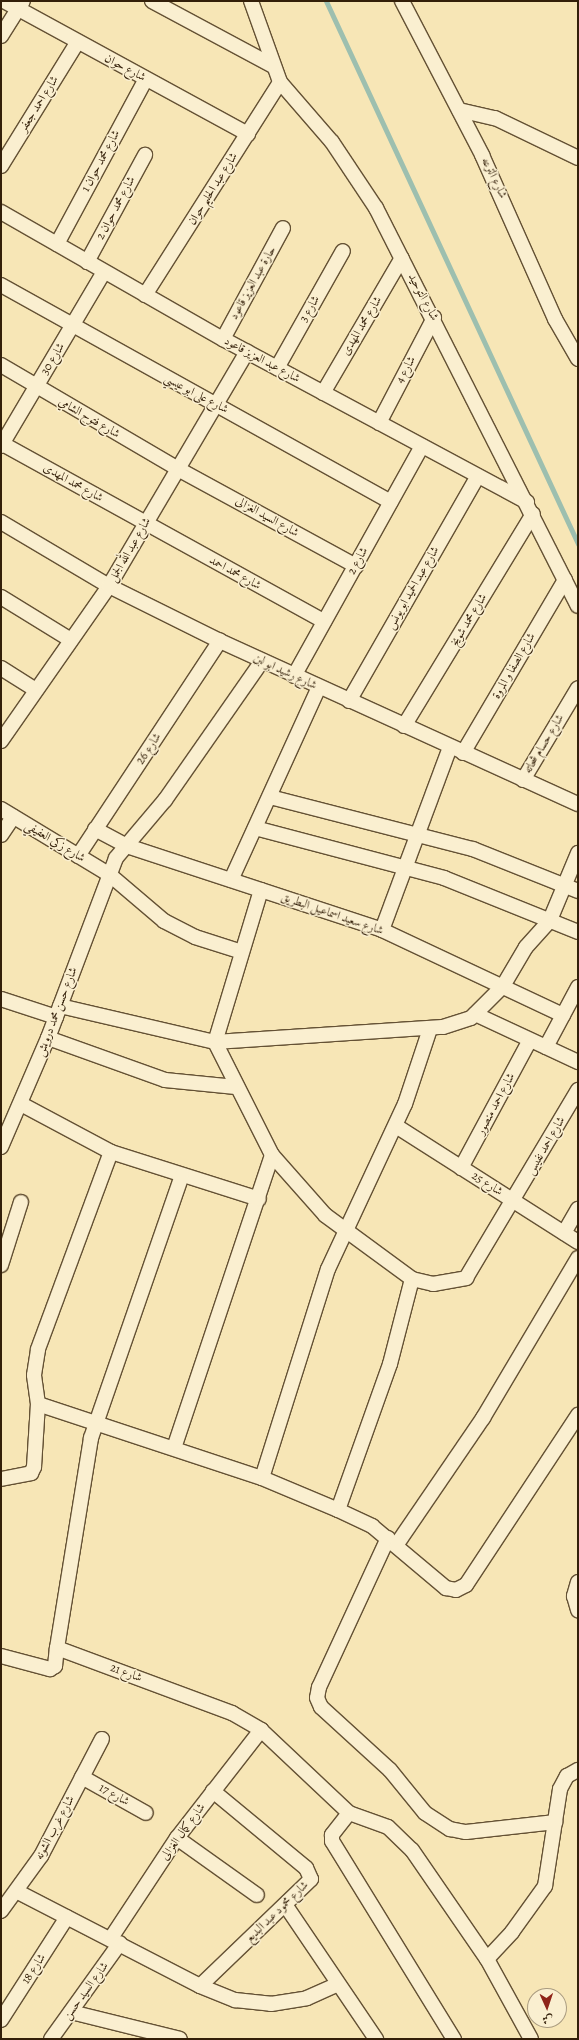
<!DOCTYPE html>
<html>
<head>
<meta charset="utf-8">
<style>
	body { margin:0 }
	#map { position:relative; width:579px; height:2040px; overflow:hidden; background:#f7e6b6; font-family:Alegreya,Amiri,serif }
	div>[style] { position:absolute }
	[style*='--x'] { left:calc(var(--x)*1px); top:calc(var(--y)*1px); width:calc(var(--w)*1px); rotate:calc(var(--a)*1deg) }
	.stream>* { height:5px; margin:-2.5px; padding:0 2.5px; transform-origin:2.5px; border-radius:2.5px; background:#9dbfaf }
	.roads { filter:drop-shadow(1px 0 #645134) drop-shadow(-1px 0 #645134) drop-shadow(0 1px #645134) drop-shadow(0 -1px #645134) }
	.street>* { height:14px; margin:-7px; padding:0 7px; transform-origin:7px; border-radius:7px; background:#faefd0 }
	span { translate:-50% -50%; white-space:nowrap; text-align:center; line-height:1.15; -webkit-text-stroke:3px #faefd0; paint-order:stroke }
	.street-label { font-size:12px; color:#331f09 }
	.frame { position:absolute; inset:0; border:2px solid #331f09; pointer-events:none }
	.north { position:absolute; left:527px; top:1988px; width:40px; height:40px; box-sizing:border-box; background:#faefd0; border:1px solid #aa9c80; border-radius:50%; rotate:177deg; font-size:11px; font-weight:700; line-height:16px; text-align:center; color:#331f09 }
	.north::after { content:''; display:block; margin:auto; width:14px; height:18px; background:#8f2418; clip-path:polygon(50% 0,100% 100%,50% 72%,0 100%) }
</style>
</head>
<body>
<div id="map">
	<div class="stream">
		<i style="--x:326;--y:1;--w:599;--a:65.1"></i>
	</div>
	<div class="roads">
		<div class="street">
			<i style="--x:4;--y:1;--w:278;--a:28.6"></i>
			<i style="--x:152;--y:1;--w:137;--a:28.2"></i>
			<i style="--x:251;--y:1;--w:86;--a:70.3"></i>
			<i style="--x:280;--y:82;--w:79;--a:49.1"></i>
			<i style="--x:332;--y:142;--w:79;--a:56.3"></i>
			<i style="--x:376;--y:208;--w:446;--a:63.1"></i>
			<i style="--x:402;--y:1;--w:174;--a:62.5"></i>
			<i style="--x:482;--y:155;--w:180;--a:66"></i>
			<i style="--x:555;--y:319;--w:46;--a:60.1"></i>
			<i style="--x:1;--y:36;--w:41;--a:-57.8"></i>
			<i style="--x:459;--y:110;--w:37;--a:13"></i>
			<i style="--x:495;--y:118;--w:92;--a:25.7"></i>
			<i style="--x:1;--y:166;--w:145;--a:-58.3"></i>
			<i style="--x:1;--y:212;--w:256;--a:29.8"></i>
			<i style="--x:223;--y:339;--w:345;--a:28.2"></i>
			<i style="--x:57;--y:244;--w:187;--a:-61.7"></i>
			<i style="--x:87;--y:262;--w:122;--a:-61.5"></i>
			<i style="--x:1;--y:285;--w:446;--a:29.1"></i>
			<i style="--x:145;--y:295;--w:252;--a:-57.6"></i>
			<i style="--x:223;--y:339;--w:126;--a:-61.6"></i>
			<i style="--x:1;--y:365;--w:205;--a:30.4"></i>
			<i style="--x:178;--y:469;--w:203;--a:28.6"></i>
			<i style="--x:277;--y:368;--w:134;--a:-60.6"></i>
			<i style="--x:323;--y:393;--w:156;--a:-59.7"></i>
			<i style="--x:379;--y:423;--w:119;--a:-62.4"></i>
			<i style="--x:1;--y:443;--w:369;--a:28.9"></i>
			<i style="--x:1;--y:446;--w:202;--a:-59.4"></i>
			<i style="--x:1;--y:522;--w:126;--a:30.7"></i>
			<i style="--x:109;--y:586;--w:124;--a:26.4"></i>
			<i style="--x:220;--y:641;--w:393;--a:24.5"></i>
			<i style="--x:1;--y:597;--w:82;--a:31.6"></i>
			<i style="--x:1;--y:668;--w:41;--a:32.2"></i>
			<i style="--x:294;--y:676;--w:263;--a:-60.9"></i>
			<i style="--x:349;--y:701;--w:259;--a:-60.2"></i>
			<i style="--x:404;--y:726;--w:248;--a:-58.7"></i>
			<i style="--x:1;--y:741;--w:189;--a:-55.1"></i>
			<i style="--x:109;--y:586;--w:272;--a:-59.5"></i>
			<i style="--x:463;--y:753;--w:201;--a:-59.5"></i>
			<i style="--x:523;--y:780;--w:107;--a:-59.1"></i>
			<i style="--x:270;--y:797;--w:210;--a:14.4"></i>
			<i style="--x:473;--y:849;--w:113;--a:21.8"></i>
			<i style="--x:1;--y:809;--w:127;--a:31.2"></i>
			<i style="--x:110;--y:875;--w:71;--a:40.4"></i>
			<i style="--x:164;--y:921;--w:35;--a:27"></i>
			<i style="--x:195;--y:937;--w:49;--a:17.7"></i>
			<i style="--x:255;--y:828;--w:196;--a:14.8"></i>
			<i style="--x:444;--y:878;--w:144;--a:21.9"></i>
			<i style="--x:95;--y:829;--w:36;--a:28"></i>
			<i style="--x:127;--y:846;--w:268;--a:18.2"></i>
			<i style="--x:382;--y:930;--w:200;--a:25.2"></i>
			<i style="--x:1;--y:835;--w:22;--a:-56"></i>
			<i style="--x:78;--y:856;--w:258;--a:-56.6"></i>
			<i style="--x:231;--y:880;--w:212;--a:-65.5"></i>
			<i style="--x:261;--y:890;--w:159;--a:106.8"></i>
			<i style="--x:215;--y:1042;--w:127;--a:63.2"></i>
			<i style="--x:272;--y:1155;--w:80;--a:48.5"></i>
			<i style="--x:325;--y:1215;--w:108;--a:36.3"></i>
			<i style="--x:412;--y:1279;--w:22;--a:13"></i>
			<i style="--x:433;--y:1284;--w:34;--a:-10"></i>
			<i style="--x:466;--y:1278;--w:219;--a:-59.2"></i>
			<i style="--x:382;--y:930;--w:195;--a:-69.6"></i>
			<i style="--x:1;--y:999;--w:58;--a:18.1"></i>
			<i style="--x:60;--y:1006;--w:159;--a:13.1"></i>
			<i style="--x:215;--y:1042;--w:228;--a:-3.8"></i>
			<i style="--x:443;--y:1027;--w:29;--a:-18"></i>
			<i style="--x:471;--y:1018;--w:45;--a:-45"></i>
			<i style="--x:503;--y:986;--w:45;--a:-59.5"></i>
			<i style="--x:526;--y:947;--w:36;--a:-48"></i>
			<i style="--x:550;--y:920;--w:73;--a:-67.3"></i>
			<i style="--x:475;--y:1014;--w:114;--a:25"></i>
			<i style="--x:48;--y:1038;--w:124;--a:19.7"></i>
			<i style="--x:165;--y:1080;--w:71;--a:5.6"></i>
			<i style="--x:546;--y:1047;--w:68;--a:-61.9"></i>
			<i style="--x:21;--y:1104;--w:102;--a:28.1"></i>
			<i style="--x:396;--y:1126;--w:216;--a:32.5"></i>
			<i style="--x:1;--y:1147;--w:119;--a:-66.7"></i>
			<i style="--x:48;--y:1038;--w:192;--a:-69.3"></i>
			<i style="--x:116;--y:858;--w:76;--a:-49.8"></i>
			<i style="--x:165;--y:800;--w:169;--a:-55.1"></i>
			<i style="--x:461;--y:1168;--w:145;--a:-61.7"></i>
			<i style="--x:564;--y:1233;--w:28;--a:-60"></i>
			<i style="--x:1;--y:1265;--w:66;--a:-72.4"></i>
			<i style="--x:38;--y:1404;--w:236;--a:18.3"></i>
			<i style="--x:262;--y:1478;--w:82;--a:22.8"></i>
			<i style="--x:338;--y:1510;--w:38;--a:25"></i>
			<i style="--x:372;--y:1526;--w:97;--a:40"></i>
			<i style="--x:446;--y:1588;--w:10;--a:11"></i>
			<i style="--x:456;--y:1590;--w:11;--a:-27"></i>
			<i style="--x:466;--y:1585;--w:204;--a:-56.6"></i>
			<i style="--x:174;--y:1448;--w:309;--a:-71.5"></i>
			<i style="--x:262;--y:1478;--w:219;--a:-72.5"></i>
			<i style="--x:328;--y:1269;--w:182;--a:-65"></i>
			<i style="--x:405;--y:1104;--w:79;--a:-71.6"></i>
			<i style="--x:1;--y:1479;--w:31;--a:-11"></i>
			<i style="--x:31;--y:1473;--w:7;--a:-63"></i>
			<i style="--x:34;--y:1467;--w:63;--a:-86.4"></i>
			<i style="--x:38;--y:1404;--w:29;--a:-98"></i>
			<i style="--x:34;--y:1375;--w:26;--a:-81"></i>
			<i style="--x:38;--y:1349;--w:210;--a:-69.7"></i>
			<i style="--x:111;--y:1152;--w:155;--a:17.6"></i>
			<i style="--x:338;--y:1510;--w:155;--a:-70.4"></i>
			<i style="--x:390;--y:1364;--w:88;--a:-75.5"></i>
			<i style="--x:388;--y:1538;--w:164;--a:114.8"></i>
			<i style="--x:319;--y:1687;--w:11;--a:100"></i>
			<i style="--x:317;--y:1698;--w:10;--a:66"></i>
			<i style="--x:321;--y:1707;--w:93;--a:42.4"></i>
			<i style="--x:390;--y:1770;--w:55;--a:50.9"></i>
			<i style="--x:425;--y:1813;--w:30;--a:33"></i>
			<i style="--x:450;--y:1829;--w:16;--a:11"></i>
			<i style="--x:466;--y:1832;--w:90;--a:-6.4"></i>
			<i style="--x:397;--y:1544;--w:153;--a:-55.7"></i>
			<i style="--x:483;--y:1418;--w:186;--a:-59.3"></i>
			<i style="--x:578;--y:1582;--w:15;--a:106"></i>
			<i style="--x:574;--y:1596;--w:15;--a:74"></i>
			<i style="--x:57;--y:1648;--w:213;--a:-80.8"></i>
			<i style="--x:91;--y:1438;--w:278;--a:-70.9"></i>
			<i style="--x:1;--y:1656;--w:51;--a:14.9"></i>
			<i style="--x:50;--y:1669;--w:6;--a:-31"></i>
			<i style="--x:55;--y:1666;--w:18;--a:-84"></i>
			<i style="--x:57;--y:1648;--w:187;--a:20.4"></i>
			<i style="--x:232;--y:1713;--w:34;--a:30"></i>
			<i style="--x:261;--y:1730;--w:121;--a:43.3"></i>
			<i style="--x:349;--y:1813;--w:41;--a:19.7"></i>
			<i style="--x:388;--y:1827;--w:33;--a:44"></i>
			<i style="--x:412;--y:1850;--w:132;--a:55.5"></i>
			<i style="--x:487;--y:1959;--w:91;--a:61.2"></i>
			<i style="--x:82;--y:1777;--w:73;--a:29.4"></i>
			<i style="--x:349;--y:1813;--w:28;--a:128"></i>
			<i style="--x:332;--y:1835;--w:6;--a:90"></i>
			<i style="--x:332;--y:1841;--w:233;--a:58.4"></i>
			<i style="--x:177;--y:1838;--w:98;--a:35.5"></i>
			<i style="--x:18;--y:1892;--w:205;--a:27.3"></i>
			<i style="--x:200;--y:1986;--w:38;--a:22"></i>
			<i style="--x:235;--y:2000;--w:36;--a:6"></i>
			<i style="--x:271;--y:2004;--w:36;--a:-9"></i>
			<i style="--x:307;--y:1998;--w:34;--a:-24"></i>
			<i style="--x:286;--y:1906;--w:161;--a:55.9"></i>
			<i style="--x:1;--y:1911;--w:68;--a:-54"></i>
			<i style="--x:41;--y:1856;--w:132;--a:-62.5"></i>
			<i style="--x:111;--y:1938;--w:120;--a:-56.6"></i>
			<i style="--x:177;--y:1838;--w:137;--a:-52.1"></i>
			<i style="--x:487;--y:1959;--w:37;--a:-47"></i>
			<i style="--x:512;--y:1932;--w:57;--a:-54.3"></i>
			<i style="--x:545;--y:1886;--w:98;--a:-81.2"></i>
			<i style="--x:560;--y:1789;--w:15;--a:-62"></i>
			<i style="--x:567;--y:1776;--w:13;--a:-29"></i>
			<i style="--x:200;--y:1986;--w:154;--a:-43.9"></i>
			<i style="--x:311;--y:1879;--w:12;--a:-114"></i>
			<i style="--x:306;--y:1868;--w:121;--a:-140.4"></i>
			<i style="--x:71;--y:2012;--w:112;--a:13.9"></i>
			<i style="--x:1;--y:2020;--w:122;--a:-57.3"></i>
			<i style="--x:51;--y:2039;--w:118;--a:-54.3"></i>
		</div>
	</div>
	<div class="street-label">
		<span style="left:125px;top:68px;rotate:28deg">شارع حوان</span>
		<span style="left:39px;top:104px;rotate:-58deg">شارع احمد جعفر</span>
		<span style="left:101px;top:161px;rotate:-62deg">شارع محمد حوان 1</span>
		<span style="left:494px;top:178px;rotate:64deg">شارع الترعه</span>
		<span style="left:213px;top:189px;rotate:-58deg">شارع عبد الحليم حوان</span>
		<span style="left:116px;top:208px;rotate:-62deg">شارع محمد حوان 2</span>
		<span style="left:253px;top:283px;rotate:-61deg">حارة عبد العزيز قاعود</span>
		<span style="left:423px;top:297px;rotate:62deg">شارع التوحيد</span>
		<span style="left:310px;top:309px;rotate:-61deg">شارع 3</span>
		<span style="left:362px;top:326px;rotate:-59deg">شارع محمد المهدى</span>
		<span style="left:53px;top:359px;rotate:-59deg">شارع 30</span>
		<span style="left:262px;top:360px;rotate:28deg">شارع عبد العزيز قاعود</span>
		<span style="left:406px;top:370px;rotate:-62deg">شارع 4</span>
		<span style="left:196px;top:394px;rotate:28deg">شارع على ابو عيسي</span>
		<span style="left:89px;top:418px;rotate:30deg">شارع فتوح الشامي</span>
		<span style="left:73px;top:483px;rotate:29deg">شارع محمد المهدى</span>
		<span style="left:267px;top:517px;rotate:29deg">شارع السيد الغزالى</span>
		<span style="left:130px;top:550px;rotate:-60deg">شارع عبد الله الجمل</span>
		<span style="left:358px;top:561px;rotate:-61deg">شارع 2</span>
		<span style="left:235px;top:573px;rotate:29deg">شارع محمد احمد</span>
		<span style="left:413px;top:588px;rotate:-60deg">شارع عبد الحميد ابو يونس</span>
		<span style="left:469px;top:620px;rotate:-59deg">شارع محمد شويخ</span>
		<span style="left:514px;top:666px;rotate:-60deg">شارع الصفا و المروة</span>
		<span style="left:285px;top:672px;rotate:25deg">شارع رشيد ابو لبن</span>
		<span style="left:544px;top:744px;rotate:-59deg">شارع حسام شحاته</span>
		<span style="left:149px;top:749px;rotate:-57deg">شارع 26</span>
		<span style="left:55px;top:842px;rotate:31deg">شارع زكي العفيفي</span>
		<span style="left:332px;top:914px;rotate:19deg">شارع سعيد اسماعيل البطريق</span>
		<span style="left:57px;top:1012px;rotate:-69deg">شارع حسن محمد درويش</span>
		<span style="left:496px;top:1104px;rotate:-62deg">شارع احمد منصور</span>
		<span style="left:546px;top:1146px;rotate:-60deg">شارع احمد نفيس</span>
		<span style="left:487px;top:1184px;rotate:32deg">شارع 25</span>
		<span style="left:126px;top:1673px;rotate:20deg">شارع 21</span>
		<span style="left:114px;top:1795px;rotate:29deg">شارع 17</span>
		<span style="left:55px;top:1828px;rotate:-62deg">شارع غرب الشونه</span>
		<span style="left:183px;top:1832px;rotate:-54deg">شارع كمال الغزالى</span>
		<span style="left:277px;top:1912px;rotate:-44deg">شارع محمود عبد البديع</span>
		<span style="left:34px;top:1969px;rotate:-57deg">شارع 18</span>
		<span style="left:86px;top:1991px;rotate:-54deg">شارع السيد حسن</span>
	</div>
	<div class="frame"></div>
	<div class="north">ش</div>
</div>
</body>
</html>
